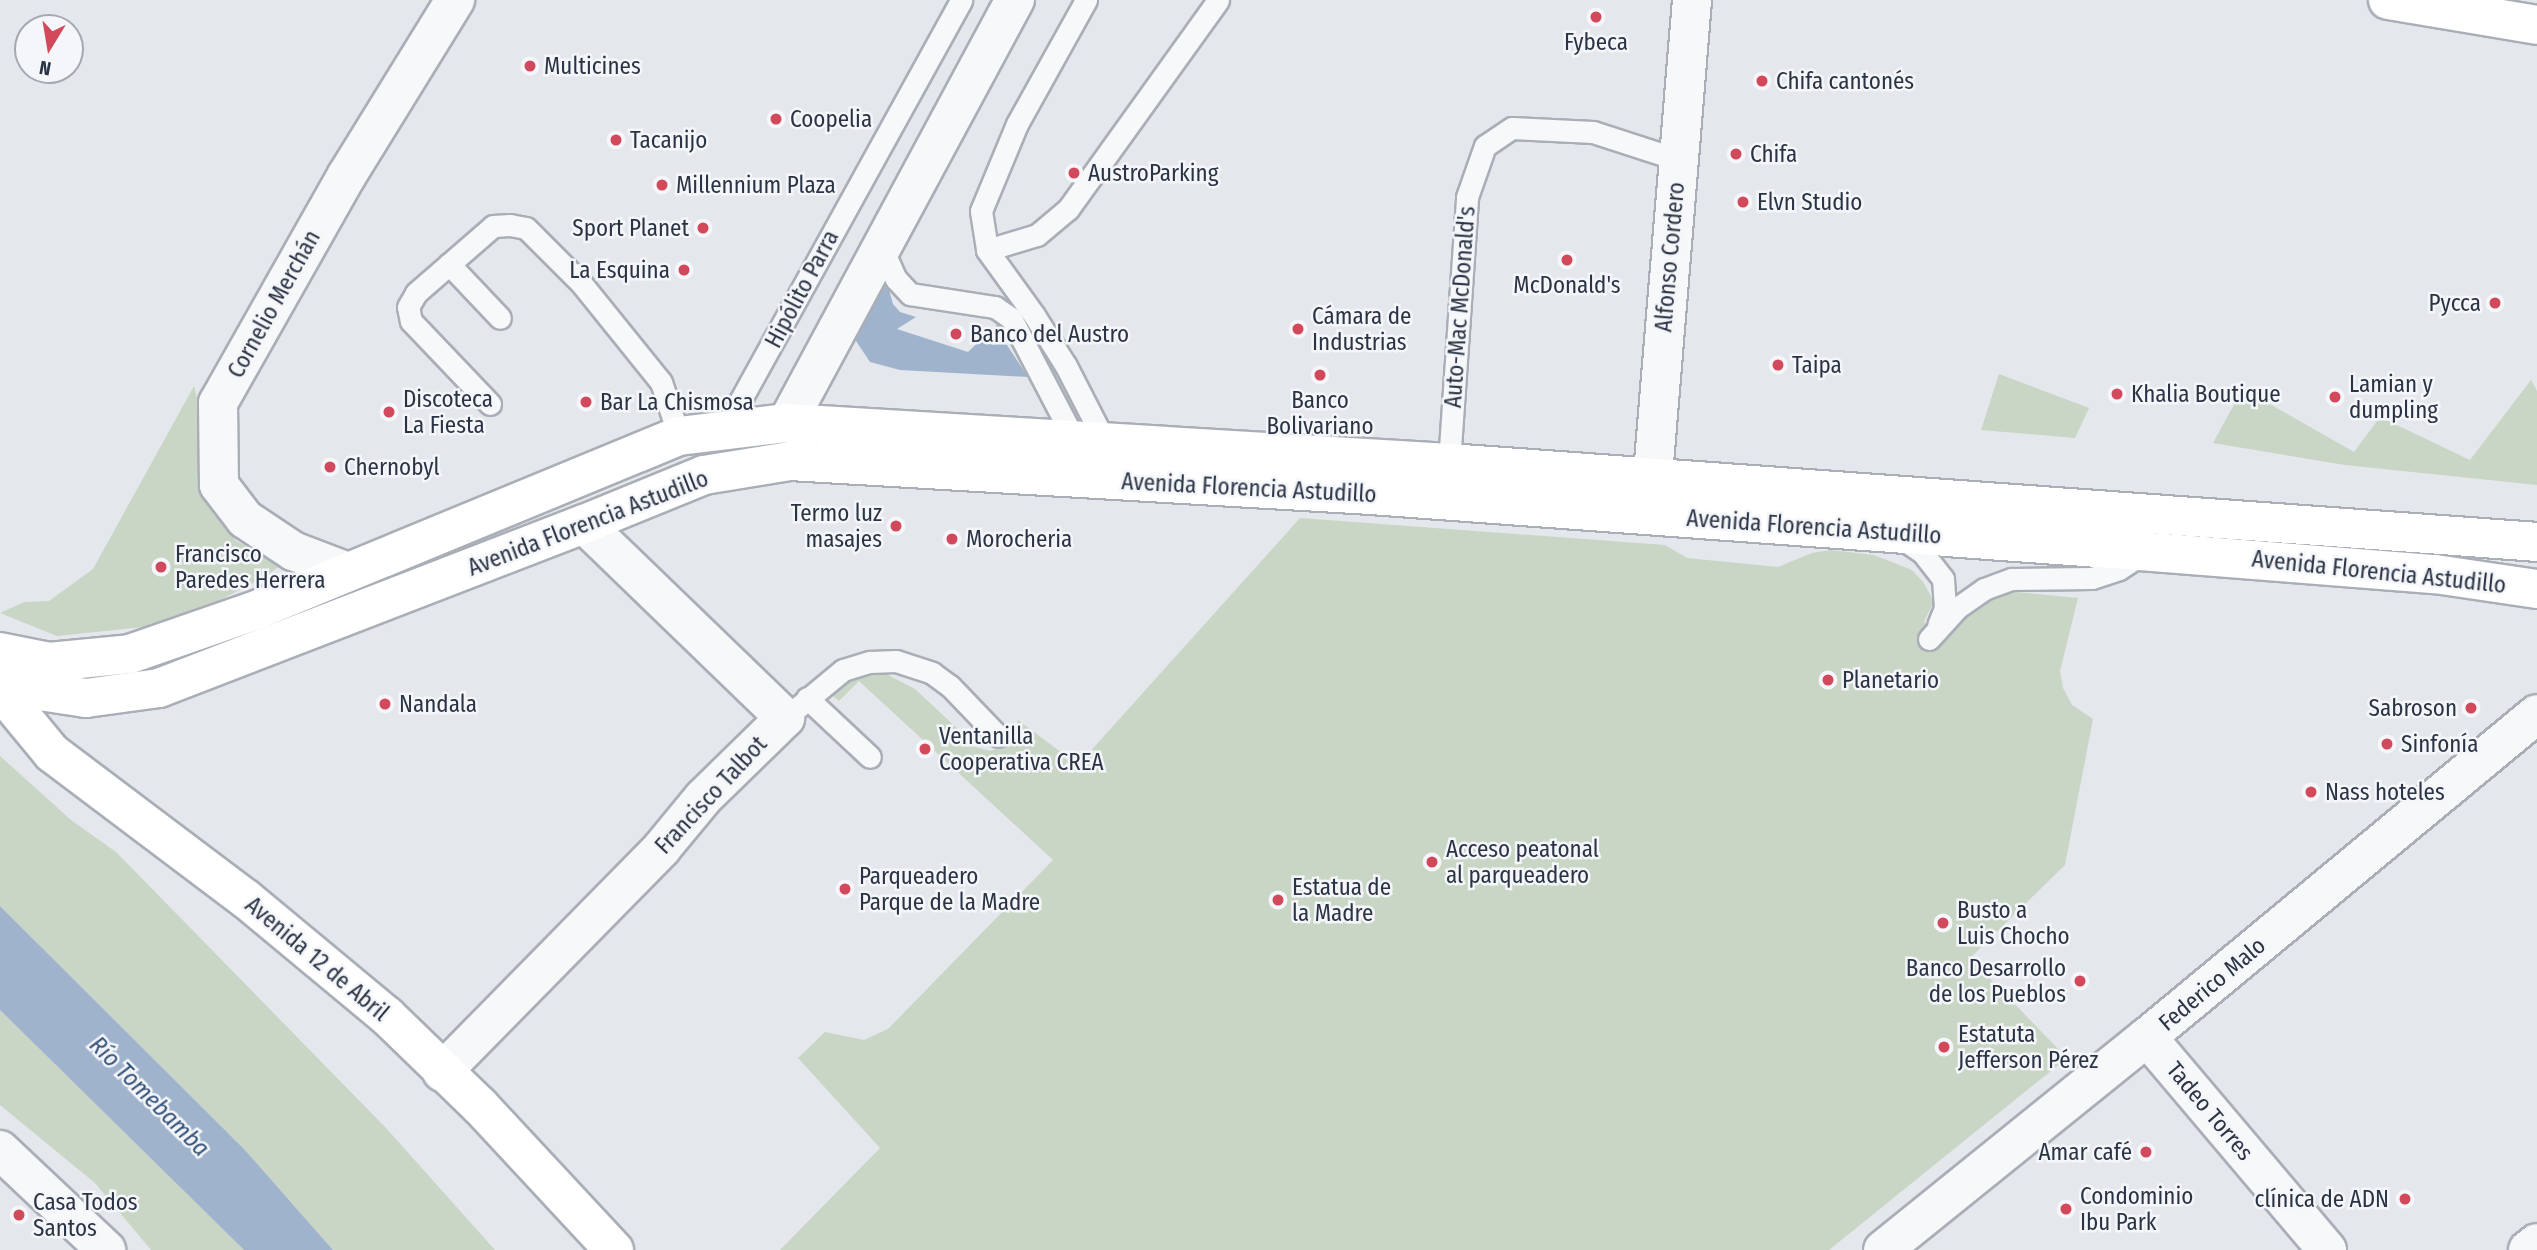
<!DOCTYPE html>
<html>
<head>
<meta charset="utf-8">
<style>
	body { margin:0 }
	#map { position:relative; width:2537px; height:1250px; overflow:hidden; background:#e4e7ec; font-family:"Fira Sans Condensed",sans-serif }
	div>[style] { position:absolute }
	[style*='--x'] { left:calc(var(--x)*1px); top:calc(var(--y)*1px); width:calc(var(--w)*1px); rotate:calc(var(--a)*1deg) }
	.green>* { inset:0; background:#c9d6c5 }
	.water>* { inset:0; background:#9fb4cc }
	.roads { filter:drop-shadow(2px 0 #a9aeb7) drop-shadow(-2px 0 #a9aeb7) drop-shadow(0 2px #a9aeb7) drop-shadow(0 -2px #a9aeb7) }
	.lane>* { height:21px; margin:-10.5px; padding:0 10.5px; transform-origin:10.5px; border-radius:10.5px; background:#f7f8fa }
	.street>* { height:38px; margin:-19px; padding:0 19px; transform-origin:19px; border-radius:19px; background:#f7f8fa }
	.secondary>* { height:38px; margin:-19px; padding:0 19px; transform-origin:19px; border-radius:19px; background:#fff }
	.dots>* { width:19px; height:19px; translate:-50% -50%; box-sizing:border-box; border:4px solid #f4f6f9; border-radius:50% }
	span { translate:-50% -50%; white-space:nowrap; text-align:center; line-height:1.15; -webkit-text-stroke:5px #f4f6f9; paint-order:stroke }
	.poi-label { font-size:23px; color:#2b3445 }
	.left { translate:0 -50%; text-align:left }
	.right { translate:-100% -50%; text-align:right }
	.street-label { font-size:23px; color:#2b3445 }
	.water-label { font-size:24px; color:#34527a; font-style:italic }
	.north { position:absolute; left:14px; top:14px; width:70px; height:70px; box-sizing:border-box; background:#f4f6f9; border:2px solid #a4a8b1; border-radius:50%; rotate:191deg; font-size:19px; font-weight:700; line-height:28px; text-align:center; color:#2b3445 }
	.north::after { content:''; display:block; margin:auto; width:24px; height:32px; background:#d1495b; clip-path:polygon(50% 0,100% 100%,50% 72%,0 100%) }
</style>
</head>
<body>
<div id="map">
	<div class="green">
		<i style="clip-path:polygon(1999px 374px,2089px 408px,2075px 438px,1981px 430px)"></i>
		<i style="clip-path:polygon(2531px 380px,2537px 391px,2537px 485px,2345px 465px,2213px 443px,2241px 392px,2268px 403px,2354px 452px,2380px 417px,2470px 460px)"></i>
		<i style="clip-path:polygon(194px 386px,206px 434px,205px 499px,236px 541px,282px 564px,265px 577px,218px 601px,144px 627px,57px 636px,0 613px,24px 602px,49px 601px,93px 569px)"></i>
		<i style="clip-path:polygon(1300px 518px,1665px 545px,1687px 558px,1778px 567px,1812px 553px,1831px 550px,1874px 555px,1912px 570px,1923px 582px,1934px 601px,1924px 622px,1942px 638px,1970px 603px,1996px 590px,2078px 598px,2060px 671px,2063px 688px,2072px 705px,2093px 719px,2065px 865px,1970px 958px,2067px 1058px,1829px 1250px,780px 1250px,880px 1148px,798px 1058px,825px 1032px,864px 1040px,888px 1029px,1053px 860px,859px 681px,839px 701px,828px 692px,835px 682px,865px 671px,886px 674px,915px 689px,960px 731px,972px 746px,990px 751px,1007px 745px,1014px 738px,1018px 720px,1078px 765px)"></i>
		<i style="clip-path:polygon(0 756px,71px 820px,116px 852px,386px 1128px,495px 1250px,333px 1250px,244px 1149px,0 906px)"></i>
		<i style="clip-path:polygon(0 1010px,244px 1250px,151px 1250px,95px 1183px,0 1105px)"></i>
	</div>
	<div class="water">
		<i style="clip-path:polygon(887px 283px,893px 304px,900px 312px,916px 317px,897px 329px,968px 352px,1001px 321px,1016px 332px,1005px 342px,1028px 377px,900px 370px,870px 362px,856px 341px,857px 333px)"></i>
		<i style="clip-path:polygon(0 906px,244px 1149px,333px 1250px,244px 1250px,0 1010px)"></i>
	</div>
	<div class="roads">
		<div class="lane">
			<i style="--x:1086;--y:0;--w:142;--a:119.1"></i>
			<i style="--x:1017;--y:124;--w:94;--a:112.5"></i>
			<i style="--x:981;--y:211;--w:39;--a:81"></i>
			<i style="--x:987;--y:250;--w:80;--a:54.1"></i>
			<i style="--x:1034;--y:315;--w:60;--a:57.9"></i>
			<i style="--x:1066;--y:366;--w:85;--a:62.8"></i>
			<i style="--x:882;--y:248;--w:34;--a:66"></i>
			<i style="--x:896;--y:279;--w:21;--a:47"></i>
			<i style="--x:910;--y:294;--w:86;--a:8.7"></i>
			<i style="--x:995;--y:307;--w:19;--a:35"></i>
			<i style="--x:1011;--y:318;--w:136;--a:62.5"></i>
			<i style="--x:987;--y:250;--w:52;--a:-16.7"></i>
			<i style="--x:1037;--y:235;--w:40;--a:-40"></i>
			<i style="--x:1068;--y:209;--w:257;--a:-54.3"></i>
			<i style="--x:449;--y:264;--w:74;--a:46.6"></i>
			<i style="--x:490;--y:404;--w:115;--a:-133.6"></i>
			<i style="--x:411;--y:321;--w:14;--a:-102"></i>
			<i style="--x:408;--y:307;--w:16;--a:-60"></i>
			<i style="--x:416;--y:293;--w:102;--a:-41"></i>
			<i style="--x:493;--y:226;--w:17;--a:-3"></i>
			<i style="--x:510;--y:225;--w:16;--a:11"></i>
			<i style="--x:526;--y:228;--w:78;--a:45"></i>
			<i style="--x:581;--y:283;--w:127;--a:51.1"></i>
			<i style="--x:661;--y:382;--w:57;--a:71.6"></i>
			<i style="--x:724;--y:430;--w:491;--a:-61.1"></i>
			<i style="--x:1449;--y:463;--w:267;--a:-86.1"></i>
			<i style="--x:1467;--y:197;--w:54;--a:-70.6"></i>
			<i style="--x:1485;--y:146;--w:32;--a:-34"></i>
			<i style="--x:1512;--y:128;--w:81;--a:2.8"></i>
			<i style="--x:1593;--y:132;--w:90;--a:18"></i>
			<i style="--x:1901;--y:538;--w:25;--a:34"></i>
			<i style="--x:1922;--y:552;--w:34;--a:52"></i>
			<i style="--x:1943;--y:579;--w:29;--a:86"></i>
			<i style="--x:1945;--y:608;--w:18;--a:112"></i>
			<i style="--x:1929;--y:639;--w:42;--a:-47.9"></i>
			<i style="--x:1957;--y:608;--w:33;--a:-35"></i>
			<i style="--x:1984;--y:589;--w:30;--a:-20"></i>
			<i style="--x:2012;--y:579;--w:80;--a:-0.7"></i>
			<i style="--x:2092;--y:578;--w:28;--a:-18"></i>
			<i style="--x:2119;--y:569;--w:17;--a:-33"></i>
			<i style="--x:2133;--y:560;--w:11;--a:-52"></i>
			<i style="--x:807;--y:698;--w:86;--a:43.1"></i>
			<i style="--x:785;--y:718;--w:75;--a:-39.6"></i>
			<i style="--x:843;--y:670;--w:28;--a:-17"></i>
			<i style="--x:870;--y:662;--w:26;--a:-2"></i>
			<i style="--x:896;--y:661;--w:38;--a:18"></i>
			<i style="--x:932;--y:673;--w:22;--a:36"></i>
			<i style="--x:950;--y:686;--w:69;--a:46.2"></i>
		</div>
		<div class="street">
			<i style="--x:787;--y:423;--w:481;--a:-61.7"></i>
			<i style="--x:1650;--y:511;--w:513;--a:-85.3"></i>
			<i style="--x:348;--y:572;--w:59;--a:-159.1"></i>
			<i style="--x:293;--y:551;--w:58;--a:-146.3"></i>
			<i style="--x:245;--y:519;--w:43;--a:-127.4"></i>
			<i style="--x:219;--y:485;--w:82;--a:-90.7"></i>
			<i style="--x:218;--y:403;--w:262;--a:-60.5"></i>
			<i style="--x:347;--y:175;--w:206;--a:-58.3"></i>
			<i style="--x:2147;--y:1037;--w:279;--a:49.8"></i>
			<i style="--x:442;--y:1072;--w:313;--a:-45.5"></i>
			<i style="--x:661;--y:849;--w:66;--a:-50.5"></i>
			<i style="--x:703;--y:798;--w:115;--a:-44.3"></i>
			<i style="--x:785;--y:718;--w:279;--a:-136"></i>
			<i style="--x:0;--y:1150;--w:146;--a:43.3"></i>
			<i style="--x:1883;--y:1250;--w:339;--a:-38.9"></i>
			<i style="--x:2147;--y:1037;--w:506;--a:-39.63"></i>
			<i style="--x:2528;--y:1250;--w:11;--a:-38"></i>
		</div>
		<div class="secondary">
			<i style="--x:2388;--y:0;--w:151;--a:9.5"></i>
			<i style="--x:0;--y:652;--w:50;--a:11.5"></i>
			<i style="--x:49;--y:662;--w:81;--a:-5.6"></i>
			<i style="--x:130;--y:654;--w:137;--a:-19.2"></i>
			<i style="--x:259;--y:609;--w:454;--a:-22.4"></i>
			<i style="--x:679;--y:436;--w:109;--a:-6.9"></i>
			<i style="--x:787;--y:423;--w:663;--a:3.46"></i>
			<i style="--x:1449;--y:463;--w:1091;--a:4.15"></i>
			<i style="--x:0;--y:685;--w:87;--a:8.6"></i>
			<i style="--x:86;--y:698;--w:74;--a:-7.8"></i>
			<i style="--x:159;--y:688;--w:456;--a:-21.1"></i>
			<i style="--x:584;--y:524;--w:130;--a:-22.2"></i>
			<i style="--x:704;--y:475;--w:87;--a:-9.2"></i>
			<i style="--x:790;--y:461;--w:582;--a:3.35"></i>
			<i style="--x:1371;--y:495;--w:771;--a:4.17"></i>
			<i style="--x:2140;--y:551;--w:296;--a:4.5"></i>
			<i style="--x:2435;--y:574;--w:103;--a:8.4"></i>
			<i style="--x:0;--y:690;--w:82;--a:50.5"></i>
			<i style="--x:52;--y:753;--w:243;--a:37"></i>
			<i style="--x:246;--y:899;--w:183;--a:39.7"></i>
			<i style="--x:387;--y:1016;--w:129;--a:44.1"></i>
			<i style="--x:480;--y:1106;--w:197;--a:47.1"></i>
		</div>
	</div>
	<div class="dots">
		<i style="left:1596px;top:17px;background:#d1495b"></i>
		<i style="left:530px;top:66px;background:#d1495b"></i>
		<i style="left:1762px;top:81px;background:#d1495b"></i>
		<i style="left:776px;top:119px;background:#d1495b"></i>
		<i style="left:616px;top:140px;background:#d1495b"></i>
		<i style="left:1736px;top:154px;background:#d1495b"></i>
		<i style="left:1074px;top:173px;background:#d1495b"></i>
		<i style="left:662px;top:185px;background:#d1495b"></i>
		<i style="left:1743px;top:202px;background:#d1495b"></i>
		<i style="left:703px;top:228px;background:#d1495b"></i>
		<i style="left:1567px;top:260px;background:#d1495b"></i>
		<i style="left:684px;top:270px;background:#d1495b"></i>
		<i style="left:2495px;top:303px;background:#d1495b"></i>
		<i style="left:1298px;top:329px;background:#d1495b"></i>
		<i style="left:956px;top:334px;background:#d1495b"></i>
		<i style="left:1778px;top:365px;background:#d1495b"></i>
		<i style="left:1320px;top:375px;background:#d1495b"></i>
		<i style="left:2117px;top:394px;background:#d1495b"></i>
		<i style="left:2335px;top:397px;background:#d1495b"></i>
		<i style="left:586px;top:402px;background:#d1495b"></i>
		<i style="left:389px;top:412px;background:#d1495b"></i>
		<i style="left:330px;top:467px;background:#d1495b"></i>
		<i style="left:896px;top:526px;background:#d1495b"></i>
		<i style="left:952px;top:539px;background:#d1495b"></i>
		<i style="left:161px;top:567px;background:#d1495b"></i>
		<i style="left:1828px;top:680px;background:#d1495b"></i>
		<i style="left:385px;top:704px;background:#d1495b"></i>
		<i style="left:2471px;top:708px;background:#d1495b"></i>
		<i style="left:2387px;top:744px;background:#d1495b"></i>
		<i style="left:925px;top:749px;background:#d1495b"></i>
		<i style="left:2311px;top:792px;background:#d1495b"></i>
		<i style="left:1432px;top:862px;background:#d1495b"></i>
		<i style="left:845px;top:889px;background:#d1495b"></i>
		<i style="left:1278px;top:900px;background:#d1495b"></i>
		<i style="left:1943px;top:923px;background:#d1495b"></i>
		<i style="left:2080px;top:981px;background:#d1495b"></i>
		<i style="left:1944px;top:1047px;background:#d1495b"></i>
		<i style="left:2146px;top:1152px;background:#d1495b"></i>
		<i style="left:2405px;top:1199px;background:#d1495b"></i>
		<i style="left:2066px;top:1209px;background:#d1495b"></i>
		<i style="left:19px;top:1215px;background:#d1495b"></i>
	</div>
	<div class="poi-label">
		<span style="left:1596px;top:42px">Fybeca</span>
		<span class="left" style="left:544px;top:66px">Multicines</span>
		<span class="left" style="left:1776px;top:81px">Chifa cantonés</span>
		<span class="left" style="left:790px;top:119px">Coopelia</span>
		<span class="left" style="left:630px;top:140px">Tacanijo</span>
		<span class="left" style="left:1750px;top:154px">Chifa</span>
		<span class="left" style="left:1088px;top:173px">AustroParking</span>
		<span class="left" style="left:676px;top:185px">Millennium Plaza</span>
		<span class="left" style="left:1757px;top:202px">Elvn Studio</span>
		<span class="right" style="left:689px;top:228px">Sport Planet</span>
		<span class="right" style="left:670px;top:270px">La Esquina</span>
		<span style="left:1567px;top:285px">McDonald's</span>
		<span class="right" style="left:2481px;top:303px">Pycca</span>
		<span class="left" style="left:1312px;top:329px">Cámara de<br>Industrias</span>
		<span class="left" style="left:970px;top:334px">Banco del Austro</span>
		<span class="left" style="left:1792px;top:365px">Taipa</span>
		<span class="left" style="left:2349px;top:397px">Lamian y<br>dumpling</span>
		<span class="left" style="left:2131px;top:394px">Khalia Boutique</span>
		<span class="left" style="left:403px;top:412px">Discoteca<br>La Fiesta</span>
		<span style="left:1320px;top:413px">Banco<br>Bolivariano</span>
		<span class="left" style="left:600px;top:402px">Bar La Chismosa</span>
		<span class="left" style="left:344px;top:467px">Chernobyl</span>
		<span class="right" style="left:882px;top:526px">Termo luz<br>masajes</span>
		<span class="left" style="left:966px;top:539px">Morocheria</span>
		<span class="left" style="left:175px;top:567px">Francisco<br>Paredes Herrera</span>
		<span class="left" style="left:1842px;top:680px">Planetario</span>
		<span class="left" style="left:399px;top:704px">Nandala</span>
		<span class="right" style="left:2457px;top:708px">Sabroson</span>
		<span class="left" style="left:939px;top:749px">Ventanilla<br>Cooperativa CREA</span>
		<span class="left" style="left:2401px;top:744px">Sinfonía</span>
		<span class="left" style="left:2325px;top:792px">Nass hoteles</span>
		<span class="left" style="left:1446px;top:862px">Acceso peatonal<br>al parqueadero</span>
		<span class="left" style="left:859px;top:889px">Parqueadero<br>Parque de la Madre</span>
		<span class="left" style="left:1292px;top:900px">Estatua de<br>la Madre</span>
		<span class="left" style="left:1957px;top:923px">Busto a<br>Luis Chocho</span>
		<span class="right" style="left:2066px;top:981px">Banco Desarrollo<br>de los Pueblos</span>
		<span class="left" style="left:1958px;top:1047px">Estatuta<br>Jefferson Pérez</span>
		<span class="right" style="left:2132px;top:1152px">Amar café</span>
		<span class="left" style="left:2080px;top:1209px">Condominio<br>Ibu Park</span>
		<span class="right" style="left:2389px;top:1199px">clínica de ADN</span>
		<span class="left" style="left:33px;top:1215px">Casa Todos<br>Santos</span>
	</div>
	<div class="street-label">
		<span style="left:1670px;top:257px;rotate:-85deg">Alfonso Cordero</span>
		<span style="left:802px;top:289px;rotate:-62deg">Hipólito Parra</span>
		<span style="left:274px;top:304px;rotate:-61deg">Cornelio Merchán</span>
		<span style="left:1460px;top:307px;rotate:-86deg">Auto-Mac McDonald's</span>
		<span style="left:1249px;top:488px;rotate:3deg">Avenida Florencia Astudillo</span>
		<span style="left:588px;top:523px;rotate:-21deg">Avenida Florencia Astudillo</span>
		<span style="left:1814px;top:527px;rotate:4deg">Avenida Florencia Astudillo</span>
		<span style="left:2379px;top:572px;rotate:6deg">Avenida Florencia Astudillo</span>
		<span style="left:711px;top:795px;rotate:-47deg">Francisco Talbot</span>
		<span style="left:317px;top:959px;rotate:40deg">Avenida 12 de Abril</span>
		<span style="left:2212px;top:984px;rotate:-40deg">Federico Malo</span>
		<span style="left:2210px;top:1111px;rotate:50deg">Tadeo Torres</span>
	</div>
	<div class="water-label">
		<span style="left:149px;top:1097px;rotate:45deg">Río Tomebamba</span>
	</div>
	<div class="north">N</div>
</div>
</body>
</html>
